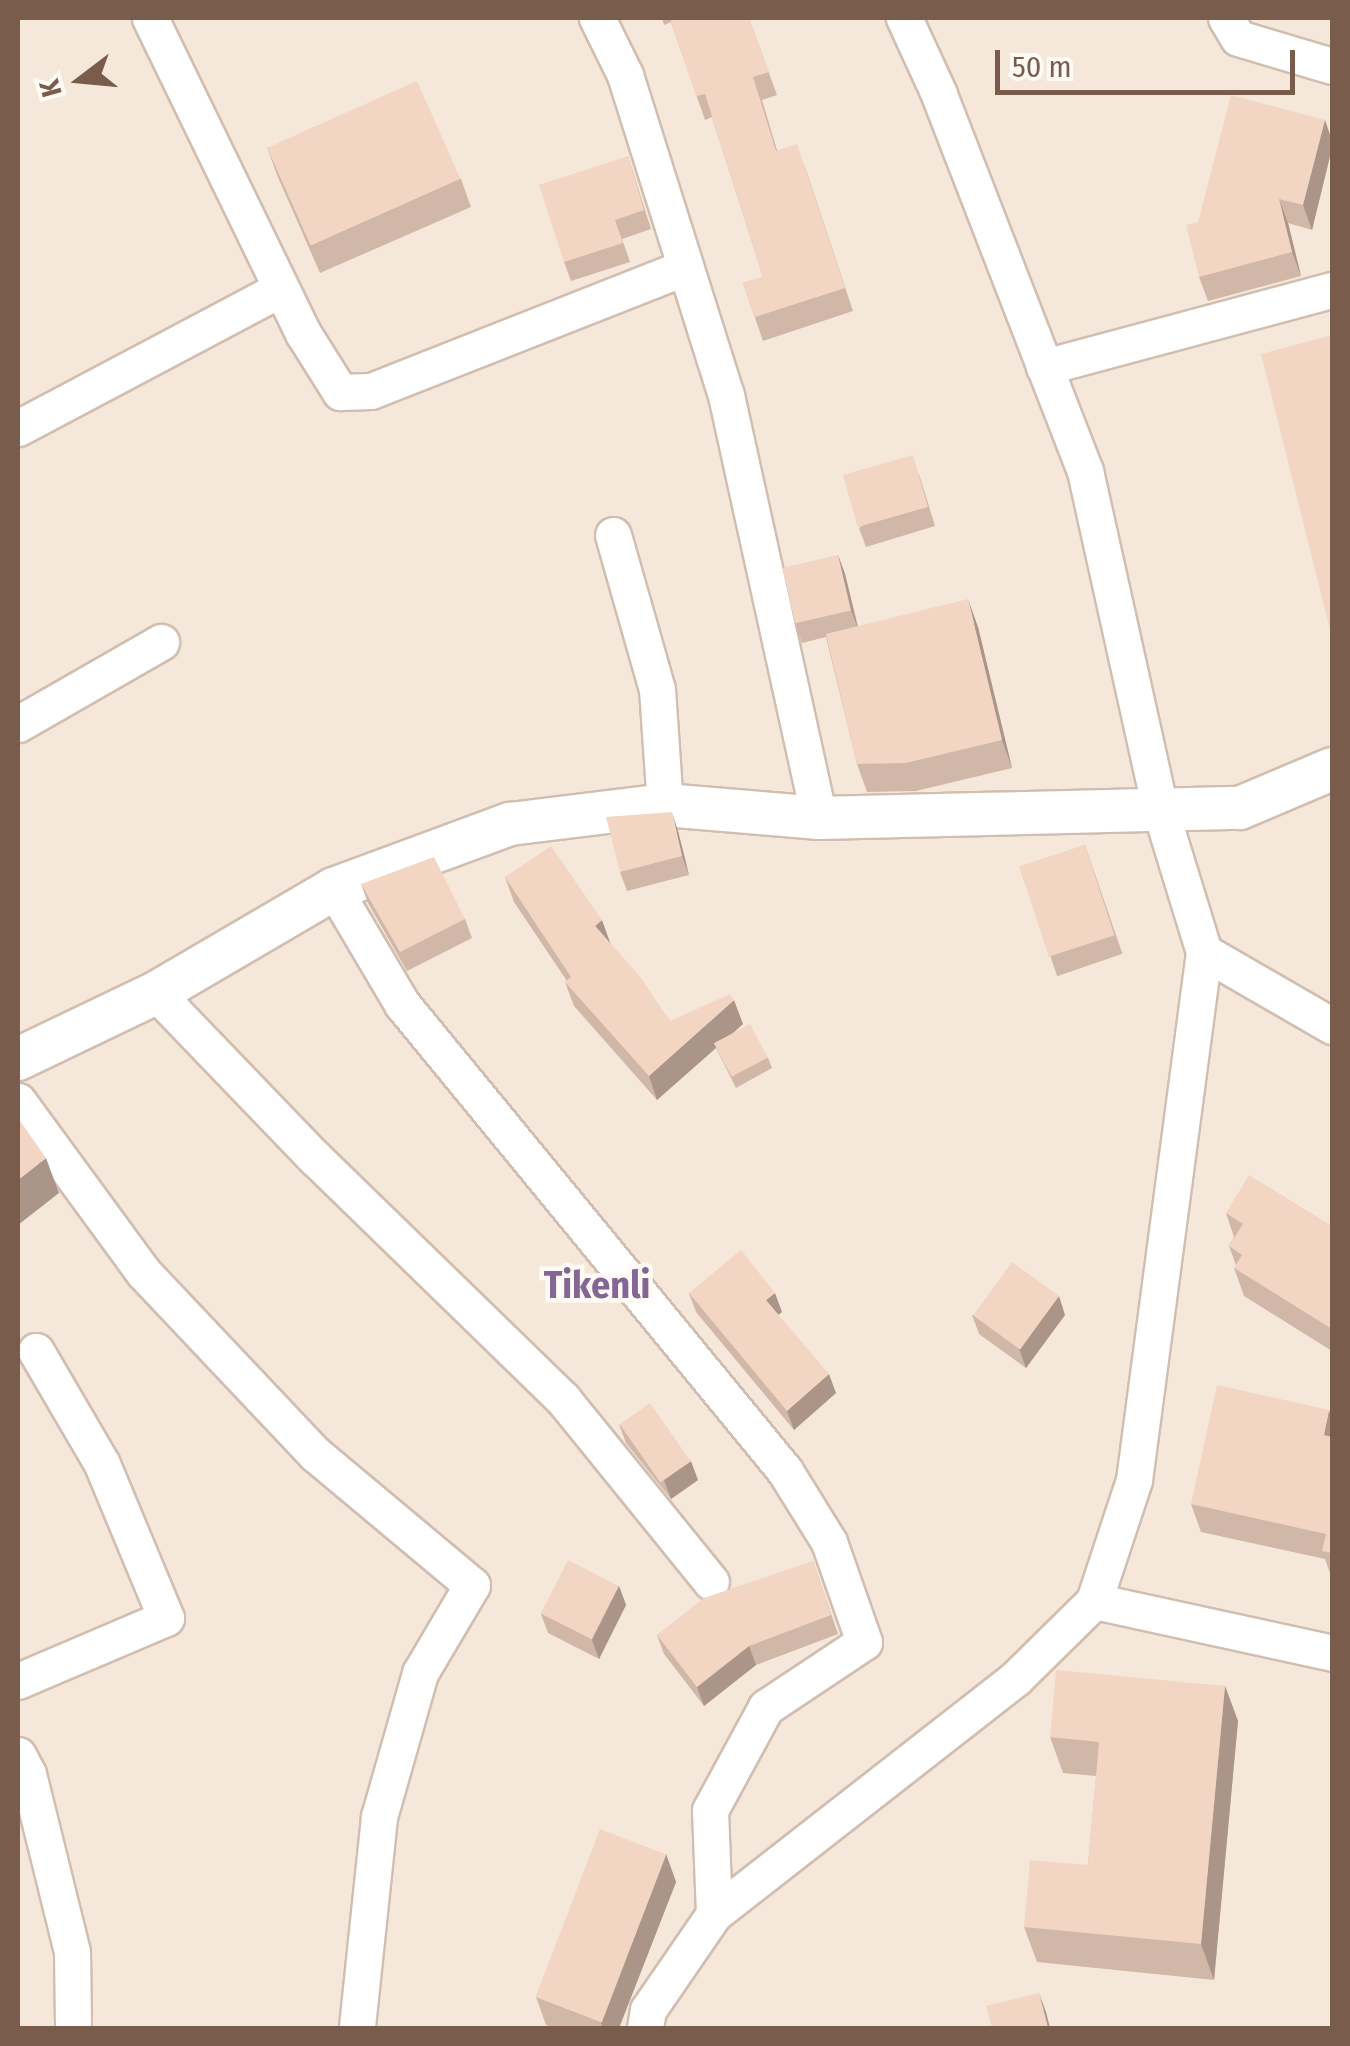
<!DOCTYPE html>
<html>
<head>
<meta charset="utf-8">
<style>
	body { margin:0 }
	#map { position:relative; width:1350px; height:2046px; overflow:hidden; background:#fdf6ec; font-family:"Fira Sans Condensed",sans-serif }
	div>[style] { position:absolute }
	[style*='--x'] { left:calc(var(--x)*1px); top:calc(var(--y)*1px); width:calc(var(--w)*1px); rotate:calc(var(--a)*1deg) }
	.residential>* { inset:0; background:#f5e8da; transform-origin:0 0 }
	.roads { filter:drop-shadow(2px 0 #d1beb0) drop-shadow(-2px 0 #d1beb0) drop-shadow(0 2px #d1beb0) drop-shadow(0 -2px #d1beb0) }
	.minor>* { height:35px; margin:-17.5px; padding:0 17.5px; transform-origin:17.5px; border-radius:17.5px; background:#fff }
	.tertiary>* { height:42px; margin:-21px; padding:0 21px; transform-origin:21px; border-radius:21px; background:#fff }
	.wall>* { inset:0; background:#d1b7a8; transform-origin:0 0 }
	.shaded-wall>* { inset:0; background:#aa9588 }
	.building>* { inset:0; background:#f3d5c3; transform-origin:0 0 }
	span { translate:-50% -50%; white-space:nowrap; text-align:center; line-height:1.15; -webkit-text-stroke:9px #fffaf3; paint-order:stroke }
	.district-label { font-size:38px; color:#846695; font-weight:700 }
	.frame { position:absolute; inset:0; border:20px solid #7a5c4d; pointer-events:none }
	.north { position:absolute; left:30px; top:30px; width:100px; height:100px; -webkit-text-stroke:8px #fffaf3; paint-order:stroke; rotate:254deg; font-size:28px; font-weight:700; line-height:40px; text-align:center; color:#7a5c4d }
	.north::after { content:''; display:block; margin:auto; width:35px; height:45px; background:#7a5c4d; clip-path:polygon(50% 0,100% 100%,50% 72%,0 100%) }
	.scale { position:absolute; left:995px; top:50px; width:300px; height:45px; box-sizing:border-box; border:5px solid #7a5c4d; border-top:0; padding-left:12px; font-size:30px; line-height:35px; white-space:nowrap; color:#7a5c4d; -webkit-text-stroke:8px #fffaf3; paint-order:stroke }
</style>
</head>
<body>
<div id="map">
	<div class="residential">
		<i style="left:18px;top:18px;width:1314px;height:2010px"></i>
	</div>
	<div class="roads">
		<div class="minor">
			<i style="--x:150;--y:18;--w:350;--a:64.1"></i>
			<i style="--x:303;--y:333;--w:70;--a:57.9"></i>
			<i style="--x:340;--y:392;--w:31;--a:-2"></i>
			<i style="--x:371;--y:391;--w:338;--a:-21.5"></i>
			<i style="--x:597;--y:18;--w:64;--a:63.8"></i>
			<i style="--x:625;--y:75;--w:336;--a:72.5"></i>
			<i style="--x:726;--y:395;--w:433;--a:77.6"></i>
			<i style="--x:1226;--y:18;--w:23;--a:59"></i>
			<i style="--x:1238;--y:38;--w:98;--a:16.6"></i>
			<i style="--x:1044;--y:367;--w:298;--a:-15"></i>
			<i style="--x:18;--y:428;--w:297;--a:-27.9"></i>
			<i style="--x:613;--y:535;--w:160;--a:74.1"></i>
			<i style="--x:657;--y:689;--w:116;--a:86.1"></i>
			<i style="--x:18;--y:724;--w:165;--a:-29.8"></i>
			<i style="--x:334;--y:889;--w:134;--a:59.4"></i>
			<i style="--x:402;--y:1004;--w:604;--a:50.64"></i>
			<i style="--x:785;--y:1471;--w:84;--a:58.2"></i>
			<i style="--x:829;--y:1542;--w:106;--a:70.7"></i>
			<i style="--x:864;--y:1642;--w:118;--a:146.4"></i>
			<i style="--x:766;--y:1707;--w:117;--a:118.5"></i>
			<i style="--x:710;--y:1810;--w:104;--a:87.8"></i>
			<i style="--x:1204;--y:952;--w:148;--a:30"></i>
			<i style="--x:156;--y:993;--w:229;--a:46.1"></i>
			<i style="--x:315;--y:1158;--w:346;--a:44.2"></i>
			<i style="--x:563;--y:1399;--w:235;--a:51"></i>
			<i style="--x:18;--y:1101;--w:213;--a:53.8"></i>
			<i style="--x:144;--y:1273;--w:248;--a:46.6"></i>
			<i style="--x:314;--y:1453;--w:206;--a:39.9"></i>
			<i style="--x:472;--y:1585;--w:102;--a:120.6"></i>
			<i style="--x:420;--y:1673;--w:150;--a:105.9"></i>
			<i style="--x:379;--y:1817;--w:212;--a:96"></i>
			<i style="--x:1094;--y:1601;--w:244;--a:12.3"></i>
			<i style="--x:18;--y:1681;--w:161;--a:-23.1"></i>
			<i style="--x:166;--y:1618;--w:167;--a:-112.6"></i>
			<i style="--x:102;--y:1464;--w:131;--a:-120.3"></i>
			<i style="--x:18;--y:1755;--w:21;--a:62"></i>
			<i style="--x:28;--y:1774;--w:183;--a:76.1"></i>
			<i style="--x:72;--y:1952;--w:76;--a:89.2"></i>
			<i style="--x:645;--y:2028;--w:18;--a:-81"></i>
			<i style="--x:648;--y:2010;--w:116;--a:-55.5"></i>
			<i style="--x:714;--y:1914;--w:383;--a:-38"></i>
			<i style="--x:1016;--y:1678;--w:110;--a:-44.6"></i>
			<i style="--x:1094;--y:1601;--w:127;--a:-71.7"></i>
			<i style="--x:1134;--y:1480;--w:533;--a:-82.45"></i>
			<i style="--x:1204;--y:952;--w:150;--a:-107.1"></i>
			<i style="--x:1160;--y:809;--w:346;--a:-102.5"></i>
			<i style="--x:1085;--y:471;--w:404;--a:-111.2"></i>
			<i style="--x:939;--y:94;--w:84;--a:-114.7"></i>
		</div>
		<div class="tertiary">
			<i style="--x:18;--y:1059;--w:153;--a:-25.6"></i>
			<i style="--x:156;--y:993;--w:206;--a:-30.3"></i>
			<i style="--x:334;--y:889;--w:188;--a:-20.3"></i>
			<i style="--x:510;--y:824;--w:156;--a:-7"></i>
			<i style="--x:665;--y:805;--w:155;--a:4.8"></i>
			<i style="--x:819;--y:818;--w:421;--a:-1.4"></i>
			<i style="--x:1240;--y:808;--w:100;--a:-23"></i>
		</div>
	</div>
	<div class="wall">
		<i style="clip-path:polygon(662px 18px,749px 18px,777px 95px,762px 100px,777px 150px,805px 167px,853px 311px,763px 341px,743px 283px,763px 277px,712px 117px,705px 120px,671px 22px,664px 25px)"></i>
		<i style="clip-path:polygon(1325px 120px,1332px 141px,1332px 148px,1312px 230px,1288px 223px,1301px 276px,1208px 301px,1199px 277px,1198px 222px)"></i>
		<i style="clip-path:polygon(267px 147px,461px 179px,471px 207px,320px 273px,277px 175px)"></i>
		<i style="clip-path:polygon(628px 156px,651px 229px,622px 239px,630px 262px,571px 281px,564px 262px)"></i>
		<i style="clip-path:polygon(919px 474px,935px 526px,866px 547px,859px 528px)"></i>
		<i style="clip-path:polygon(838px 555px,845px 574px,858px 626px,978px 627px,1012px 768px,916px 791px,867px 792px,857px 764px,826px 637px,802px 643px,795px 624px)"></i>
		<i style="clip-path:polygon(678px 831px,689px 875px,627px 891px,620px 872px)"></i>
		<i style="left:1085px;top:845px;width:115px;height:69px;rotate:71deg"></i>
		<i style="clip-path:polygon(505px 877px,610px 943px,670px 1021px,743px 1024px,732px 1034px,768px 1058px,772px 1068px,736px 1088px,716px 1048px,657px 1100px,574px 1006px,565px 982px,567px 981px,514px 902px)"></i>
		<i style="clip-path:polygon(361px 884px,465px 919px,472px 938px,407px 971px,368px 903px)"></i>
		<i style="clip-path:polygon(1226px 1213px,1332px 1226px,1332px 1351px,1244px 1296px,1234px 1268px,1236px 1265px,1229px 1246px,1234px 1237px)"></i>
		<i style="clip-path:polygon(689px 1293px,782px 1312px,778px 1315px,836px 1393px,794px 1430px,696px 1312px)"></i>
		<i style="clip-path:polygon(972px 1315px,1065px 1315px,1026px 1368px,979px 1334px)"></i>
		<i style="clip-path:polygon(1332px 1419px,1332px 1579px,1325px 1559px,1201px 1532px,1191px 1504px)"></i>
		<i style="clip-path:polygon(619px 1424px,698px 1480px,671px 1499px,626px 1443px)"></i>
		<i style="clip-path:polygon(813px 1561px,838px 1634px,756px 1665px,704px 1706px,664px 1654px,657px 1635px)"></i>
		<i style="clip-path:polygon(619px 1586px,626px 1605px,599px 1659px,548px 1633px,541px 1614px)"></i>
		<i style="clip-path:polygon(1225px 1686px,1238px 1721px,1214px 1980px,1037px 1962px,1024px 1927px,1088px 1865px,1096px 1776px,1063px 1773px,1050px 1737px)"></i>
		<i style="clip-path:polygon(666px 1854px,676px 1882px,619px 2028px,555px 2028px,546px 2025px,536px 1997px)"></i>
	</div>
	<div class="shaded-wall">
		<i style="clip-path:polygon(1325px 120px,1332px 141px,1332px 148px,1312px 230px,1303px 205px)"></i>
		<i style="clip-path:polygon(1279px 199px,1288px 223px,1301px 276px,1292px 252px)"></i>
		<i style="clip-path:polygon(838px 555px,845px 574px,858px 629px,851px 610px)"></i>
		<i style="clip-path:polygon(968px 599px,978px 627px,1012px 768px,1002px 740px)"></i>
		<i style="clip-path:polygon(672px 812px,678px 831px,689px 875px,682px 856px)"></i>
		<i style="clip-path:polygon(602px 920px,611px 945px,595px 926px)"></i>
		<i style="clip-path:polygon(734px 1000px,743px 1024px,657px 1100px,649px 1076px)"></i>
		<i style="clip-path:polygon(46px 1158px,59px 1193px,18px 1225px,18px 1180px)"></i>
		<i style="clip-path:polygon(775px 1293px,782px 1312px,773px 1319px,766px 1300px)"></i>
		<i style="clip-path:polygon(1059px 1296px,1065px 1315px,1026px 1368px,1019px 1349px)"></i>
		<i style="clip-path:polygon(829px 1374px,836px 1393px,794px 1430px,787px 1411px)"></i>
		<i style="clip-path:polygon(1329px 1410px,1332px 1419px,1332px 1459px,1324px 1435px)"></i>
		<i style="clip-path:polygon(691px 1461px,698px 1480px,671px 1499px,664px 1480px)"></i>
		<i style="clip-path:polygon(619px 1586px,626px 1605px,599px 1659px,592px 1640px)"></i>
		<i style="clip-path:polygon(749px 1646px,756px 1665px,704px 1706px,697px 1687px)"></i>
		<i style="clip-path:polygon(1225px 1686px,1238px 1721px,1214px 1980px,1201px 1944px)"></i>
		<i style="clip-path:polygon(666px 1854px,676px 1882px,619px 2028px,603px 2028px,601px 2023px)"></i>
		<i style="clip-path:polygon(1039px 1993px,1046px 2012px,1050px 2028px,1048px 2028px)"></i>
	</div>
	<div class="building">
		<i style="clip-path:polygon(670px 18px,749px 18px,769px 72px,753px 77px,776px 151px,797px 144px,845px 288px,755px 317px,743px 283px,763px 277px,705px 94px,696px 96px)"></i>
		<i style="left:417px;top:81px;width:107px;height:164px;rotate:66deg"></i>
		<i style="clip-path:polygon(1231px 95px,1325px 120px,1303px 205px,1279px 199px,1292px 252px,1199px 277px,1186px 225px,1198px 222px)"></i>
		<i style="clip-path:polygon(628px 156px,644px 210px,615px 220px,623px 243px,564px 262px,539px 185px)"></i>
		<i style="clip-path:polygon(1332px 335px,1332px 634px,1331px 634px,1261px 354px)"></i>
		<i style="left:913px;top:455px;width:54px;height:73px;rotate:74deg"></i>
		<i style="left:838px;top:555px;width:57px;height:57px;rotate:77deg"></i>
		<i style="clip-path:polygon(968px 599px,1002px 740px,906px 763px,857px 764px,826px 634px)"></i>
		<i style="clip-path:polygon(672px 812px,682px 856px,620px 872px,606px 817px)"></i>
		<i style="left:1085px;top:845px;width:95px;height:69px;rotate:72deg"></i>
		<i style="clip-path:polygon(551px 846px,602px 920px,595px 926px,639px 975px,670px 1021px,730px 994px,734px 1000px,649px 1076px,565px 982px,571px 977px,505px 877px)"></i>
		<i style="clip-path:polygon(434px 857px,465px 919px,400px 952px,361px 884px)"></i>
		<i style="left:750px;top:1024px;width:38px;height:41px;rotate:62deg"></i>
		<i style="clip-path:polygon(18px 1118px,46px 1158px,18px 1180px)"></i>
		<i style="clip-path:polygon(1249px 1175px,1332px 1226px,1332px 1329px,1234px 1268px,1242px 1255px,1229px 1246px,1243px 1224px,1226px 1213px)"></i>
		<i style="clip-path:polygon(741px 1250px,775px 1293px,766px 1300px,829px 1374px,787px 1411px,689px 1293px)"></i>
		<i style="left:1012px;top:1262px;width:58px;height:66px;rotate:36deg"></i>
		<i style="clip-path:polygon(1217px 1385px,1329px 1410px,1324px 1435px,1332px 1437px,1332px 1553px,1322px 1551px,1326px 1534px,1191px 1504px)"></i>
		<i style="left:650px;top:1403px;width:71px;height:37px;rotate:55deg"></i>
		<i style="left:568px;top:1560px;width:57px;height:60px;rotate:27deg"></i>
		<i style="clip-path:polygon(813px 1561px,831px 1615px,749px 1646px,697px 1687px,657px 1635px,704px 1598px)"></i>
		<i style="clip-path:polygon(1056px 1670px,1225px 1686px,1201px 1944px,1024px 1927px,1030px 1860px,1088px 1865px,1099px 1742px,1050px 1737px)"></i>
		<i style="left:600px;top:1829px;width:71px;height:180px;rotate:21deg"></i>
		<i style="clip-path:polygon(1039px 1993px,1048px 2028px,992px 2028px,986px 2006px)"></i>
	</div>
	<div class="district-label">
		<span style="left:597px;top:1286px">Tikenli</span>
	</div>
	<div class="frame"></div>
	<div class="north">K</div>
	<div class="scale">50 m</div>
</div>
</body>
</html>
